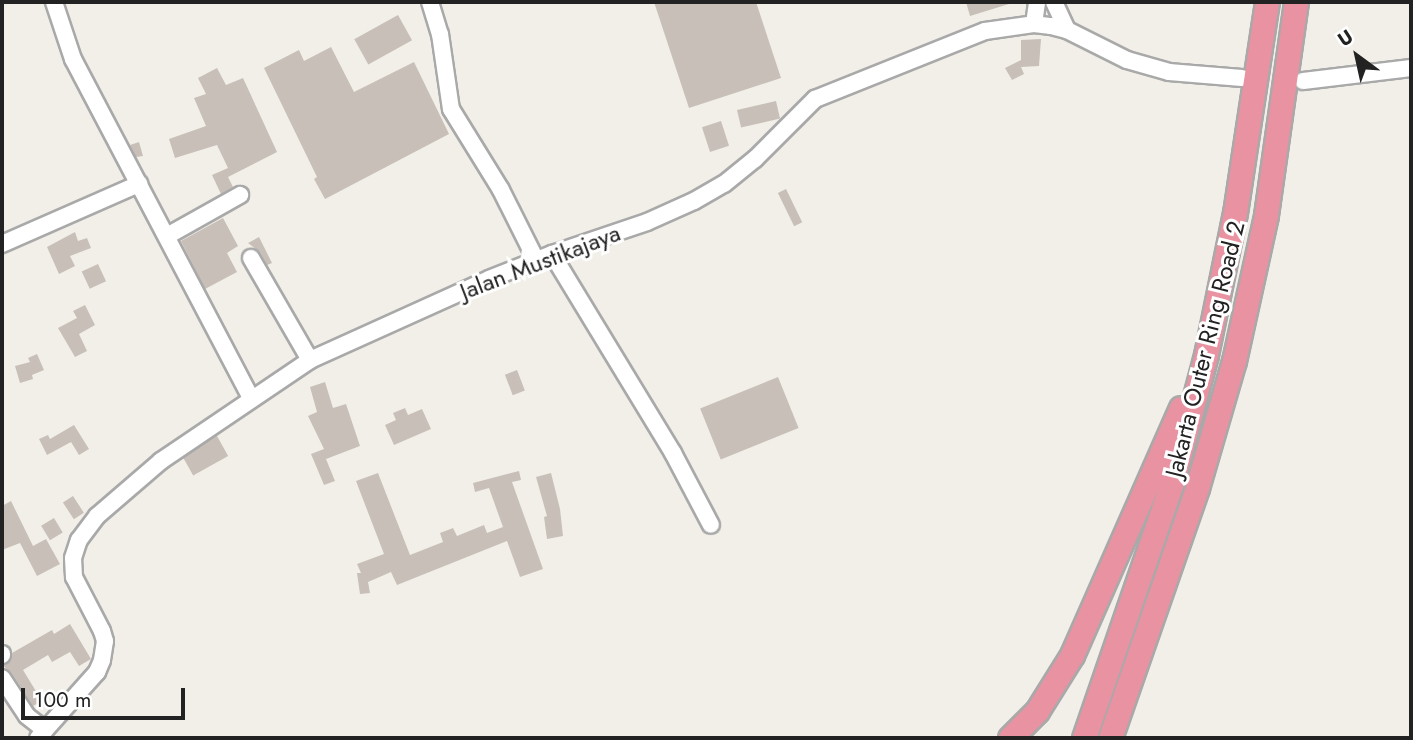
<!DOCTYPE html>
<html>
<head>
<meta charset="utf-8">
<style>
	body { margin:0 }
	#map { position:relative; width:1413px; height:740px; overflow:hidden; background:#f2efe9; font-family:Jost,sans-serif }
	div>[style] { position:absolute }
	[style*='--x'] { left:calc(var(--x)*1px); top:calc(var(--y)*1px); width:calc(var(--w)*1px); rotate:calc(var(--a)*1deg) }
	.building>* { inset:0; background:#c7bfb8; transform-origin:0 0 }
	.roads { filter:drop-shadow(2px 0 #a9a9a9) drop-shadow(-2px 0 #a9a9a9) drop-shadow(0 2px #a9a9a9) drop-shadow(0 -2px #a9a9a9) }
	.minor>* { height:16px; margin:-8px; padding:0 8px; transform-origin:8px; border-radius:8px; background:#fff }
	.highway>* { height:23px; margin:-11.5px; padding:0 11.5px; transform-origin:11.5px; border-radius:11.5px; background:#e892a2 }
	span { translate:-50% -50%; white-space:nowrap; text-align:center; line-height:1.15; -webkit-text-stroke:6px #fff; paint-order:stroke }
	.street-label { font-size:24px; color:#222 }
	.frame { position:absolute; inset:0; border:4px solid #222; pointer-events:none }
	.north { position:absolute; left:1322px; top:21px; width:70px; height:70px; -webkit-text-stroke:5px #fff; paint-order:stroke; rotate:327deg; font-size:19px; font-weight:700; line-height:28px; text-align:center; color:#222 }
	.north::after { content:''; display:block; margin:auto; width:24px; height:32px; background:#222; clip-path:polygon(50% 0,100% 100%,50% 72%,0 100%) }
	.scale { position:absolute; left:21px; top:688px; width:164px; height:32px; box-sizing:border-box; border:4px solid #222; border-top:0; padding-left:9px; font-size:21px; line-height:24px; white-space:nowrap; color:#222; -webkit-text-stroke:5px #fff; paint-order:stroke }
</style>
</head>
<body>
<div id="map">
	<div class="building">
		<i style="clip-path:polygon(654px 2px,756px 2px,781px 78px,689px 108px)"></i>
		<i style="clip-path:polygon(966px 2px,1009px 2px,1009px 4px,970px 16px)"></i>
		<i style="left:398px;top:15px;width:29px;height:50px;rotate:61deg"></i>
		<i style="clip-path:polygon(1041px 39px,1039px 66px,1021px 67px,1024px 74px,1012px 80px,1005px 68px,1021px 60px,1021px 40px)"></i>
		<i style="clip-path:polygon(331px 47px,354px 92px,414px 62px,449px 134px,325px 199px,314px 179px,317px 177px,264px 68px,299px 50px,304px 61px)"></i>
		<i style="clip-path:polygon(217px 68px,226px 85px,243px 78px,277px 152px,228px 177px,233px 187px,221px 194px,212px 175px,228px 168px,217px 145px,175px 158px,169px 139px,206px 126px,194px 98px,206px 94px,198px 78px)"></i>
		<i style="left:776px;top:101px;width:18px;height:40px;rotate:77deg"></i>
		<i style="left:721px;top:121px;width:26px;height:20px;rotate:72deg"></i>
		<i style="clip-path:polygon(139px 142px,143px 156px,136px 157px,130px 145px)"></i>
		<i style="left:786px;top:189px;width:37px;height:9px;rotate:64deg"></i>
		<i style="clip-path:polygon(223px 218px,238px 246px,227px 253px,237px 272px,205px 289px,181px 241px)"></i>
		<i style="clip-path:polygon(75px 232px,78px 241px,87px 238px,91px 248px,70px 256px,75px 266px,59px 274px,47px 247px)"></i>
		<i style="clip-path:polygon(259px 237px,272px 263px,267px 265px,260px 252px,248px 243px)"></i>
		<i style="left:98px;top:264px;width:19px;height:18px;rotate:65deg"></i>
		<i style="clip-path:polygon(85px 305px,95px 325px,79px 334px,87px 351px,75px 357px,58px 328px,77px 318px,73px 311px)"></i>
		<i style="clip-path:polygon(37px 354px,44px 370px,32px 375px,33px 379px,20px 383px,15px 366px,30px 362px,28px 358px)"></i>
		<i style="left:517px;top:370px;width:22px;height:13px;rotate:69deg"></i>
		<i style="left:778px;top:377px;width:55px;height:84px;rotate:68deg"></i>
		<i style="clip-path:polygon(325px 382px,333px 408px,346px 404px,360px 446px,326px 459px,335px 481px,324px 485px,311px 454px,324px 449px,308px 416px,317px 412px,310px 387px)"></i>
		<i style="clip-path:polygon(405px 408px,408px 415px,422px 409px,431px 429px,394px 445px,385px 425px,396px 420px,393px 413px)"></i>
		<i style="clip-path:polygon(74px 425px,89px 449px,79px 455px,71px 442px,47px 455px,39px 439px,48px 435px,50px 439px)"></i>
		<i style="left:217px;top:436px;width:23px;height:40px;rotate:61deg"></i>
		<i style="clip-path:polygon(519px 471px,521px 480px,512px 482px,543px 569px,520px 577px,507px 541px,397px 585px,391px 572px,368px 582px,370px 593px,360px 594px,357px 573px,361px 573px,357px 564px,384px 554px,356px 481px,378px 473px,410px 555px,443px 542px,440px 533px,453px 528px,457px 536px,484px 525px,487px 533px,503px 527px,489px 488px,475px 492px,473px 483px)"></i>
		<i style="clip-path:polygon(551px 473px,560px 509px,563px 536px,547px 539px,544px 517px,547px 516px,536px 477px)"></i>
		<i style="left:73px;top:496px;width:20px;height:12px;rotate:57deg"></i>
		<i style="clip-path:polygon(11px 501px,33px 546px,46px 539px,60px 564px,37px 576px,20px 543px,2px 550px,2px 506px)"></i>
		<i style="left:54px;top:518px;width:17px;height:15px;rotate:59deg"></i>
		<i style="clip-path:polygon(70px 624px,91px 659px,79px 666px,70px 652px,52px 662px,48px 655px,23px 670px,42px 701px,33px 706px,11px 672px,2px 665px,11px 661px,12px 653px,52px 630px,54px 634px)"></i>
	</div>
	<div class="roads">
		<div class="minor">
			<i style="--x:54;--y:2;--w:60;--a:71.6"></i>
			<i style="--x:73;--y:59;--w:383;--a:62.3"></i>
			<i style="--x:430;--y:2;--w:34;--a:73"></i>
			<i style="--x:440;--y:34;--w:76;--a:81.7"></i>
			<i style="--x:451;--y:109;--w:95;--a:58.3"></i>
			<i style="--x:501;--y:190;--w:78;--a:63.4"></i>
			<i style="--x:1054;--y:2;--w:31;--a:65"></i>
			<i style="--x:1034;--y:24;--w:22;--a:-82"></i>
			<i style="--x:1303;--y:81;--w:109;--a:-6.9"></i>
			<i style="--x:167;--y:236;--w:84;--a:-29.3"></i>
			<i style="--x:2;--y:244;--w:150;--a:-23.7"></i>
			<i style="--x:552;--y:254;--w:233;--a:58.7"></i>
			<i style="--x:673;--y:453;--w:81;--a:62.2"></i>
			<i style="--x:251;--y:258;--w:118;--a:60"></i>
			<i style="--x:2;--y:654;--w:1;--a:90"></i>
			<i style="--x:2;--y:678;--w:45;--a:56.7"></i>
			<i style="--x:27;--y:716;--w:23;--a:38"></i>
			<i style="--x:38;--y:738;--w:89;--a:-48.2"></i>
			<i style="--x:97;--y:672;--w:13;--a:-67"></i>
			<i style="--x:102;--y:660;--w:19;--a:-81"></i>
			<i style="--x:105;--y:641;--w:10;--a:-107"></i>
			<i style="--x:102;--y:631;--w:61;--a:-117.4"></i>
			<i style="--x:74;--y:577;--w:19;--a:-93"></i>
			<i style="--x:73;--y:558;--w:19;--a:-72"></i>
			<i style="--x:79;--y:540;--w:30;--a:-53"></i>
			<i style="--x:97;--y:516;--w:84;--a:-40.7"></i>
			<i style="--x:161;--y:461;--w:180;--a:-34.1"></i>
			<i style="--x:310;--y:360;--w:196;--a:-24.3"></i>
			<i style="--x:489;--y:279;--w:68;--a:-21.6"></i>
			<i style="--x:552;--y:254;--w:100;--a:-18.6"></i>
			<i style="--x:647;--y:222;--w:51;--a:-24.1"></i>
			<i style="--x:694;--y:201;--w:34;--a:-30"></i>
			<i style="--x:724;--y:184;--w:40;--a:-39"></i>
			<i style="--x:755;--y:159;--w:85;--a:-45"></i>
			<i style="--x:815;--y:99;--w:183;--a:-21.8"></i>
			<i style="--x:985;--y:31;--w:49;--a:-8.1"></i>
			<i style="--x:1034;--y:24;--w:17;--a:7"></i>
			<i style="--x:1051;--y:26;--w:16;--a:14"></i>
			<i style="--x:1067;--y:30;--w:67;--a:26.6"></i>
			<i style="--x:1127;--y:60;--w:44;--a:15.9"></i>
			<i style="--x:1169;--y:72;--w:73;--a:4.7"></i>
		</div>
		<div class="highway">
			<i style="--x:1010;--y:738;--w:38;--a:-45"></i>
			<i style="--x:1037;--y:711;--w:66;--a:-58"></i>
			<i style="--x:1072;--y:655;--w:270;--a:-66.2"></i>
			<i style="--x:1084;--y:738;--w:274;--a:-71"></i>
			<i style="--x:1173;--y:479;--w:128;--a:-75.1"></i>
			<i style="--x:1206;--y:355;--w:145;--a:-78.5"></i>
			<i style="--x:1235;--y:213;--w:213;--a:-81.4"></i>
			<i style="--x:1110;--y:738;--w:265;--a:-70.8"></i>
			<i style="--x:1197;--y:488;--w:132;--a:-73.8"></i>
			<i style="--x:1234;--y:361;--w:149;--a:-77.6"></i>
			<i style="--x:1266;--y:215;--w:215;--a:-82"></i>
		</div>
	</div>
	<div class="street-label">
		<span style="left:540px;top:262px;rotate:-21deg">Jalan Mustikajaya</span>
		<span style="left:1205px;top:349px;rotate:-76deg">Jakarta Outer Ring Road 2</span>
	</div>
	<div class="frame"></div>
	<div class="north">U</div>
	<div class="scale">100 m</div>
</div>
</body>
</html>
